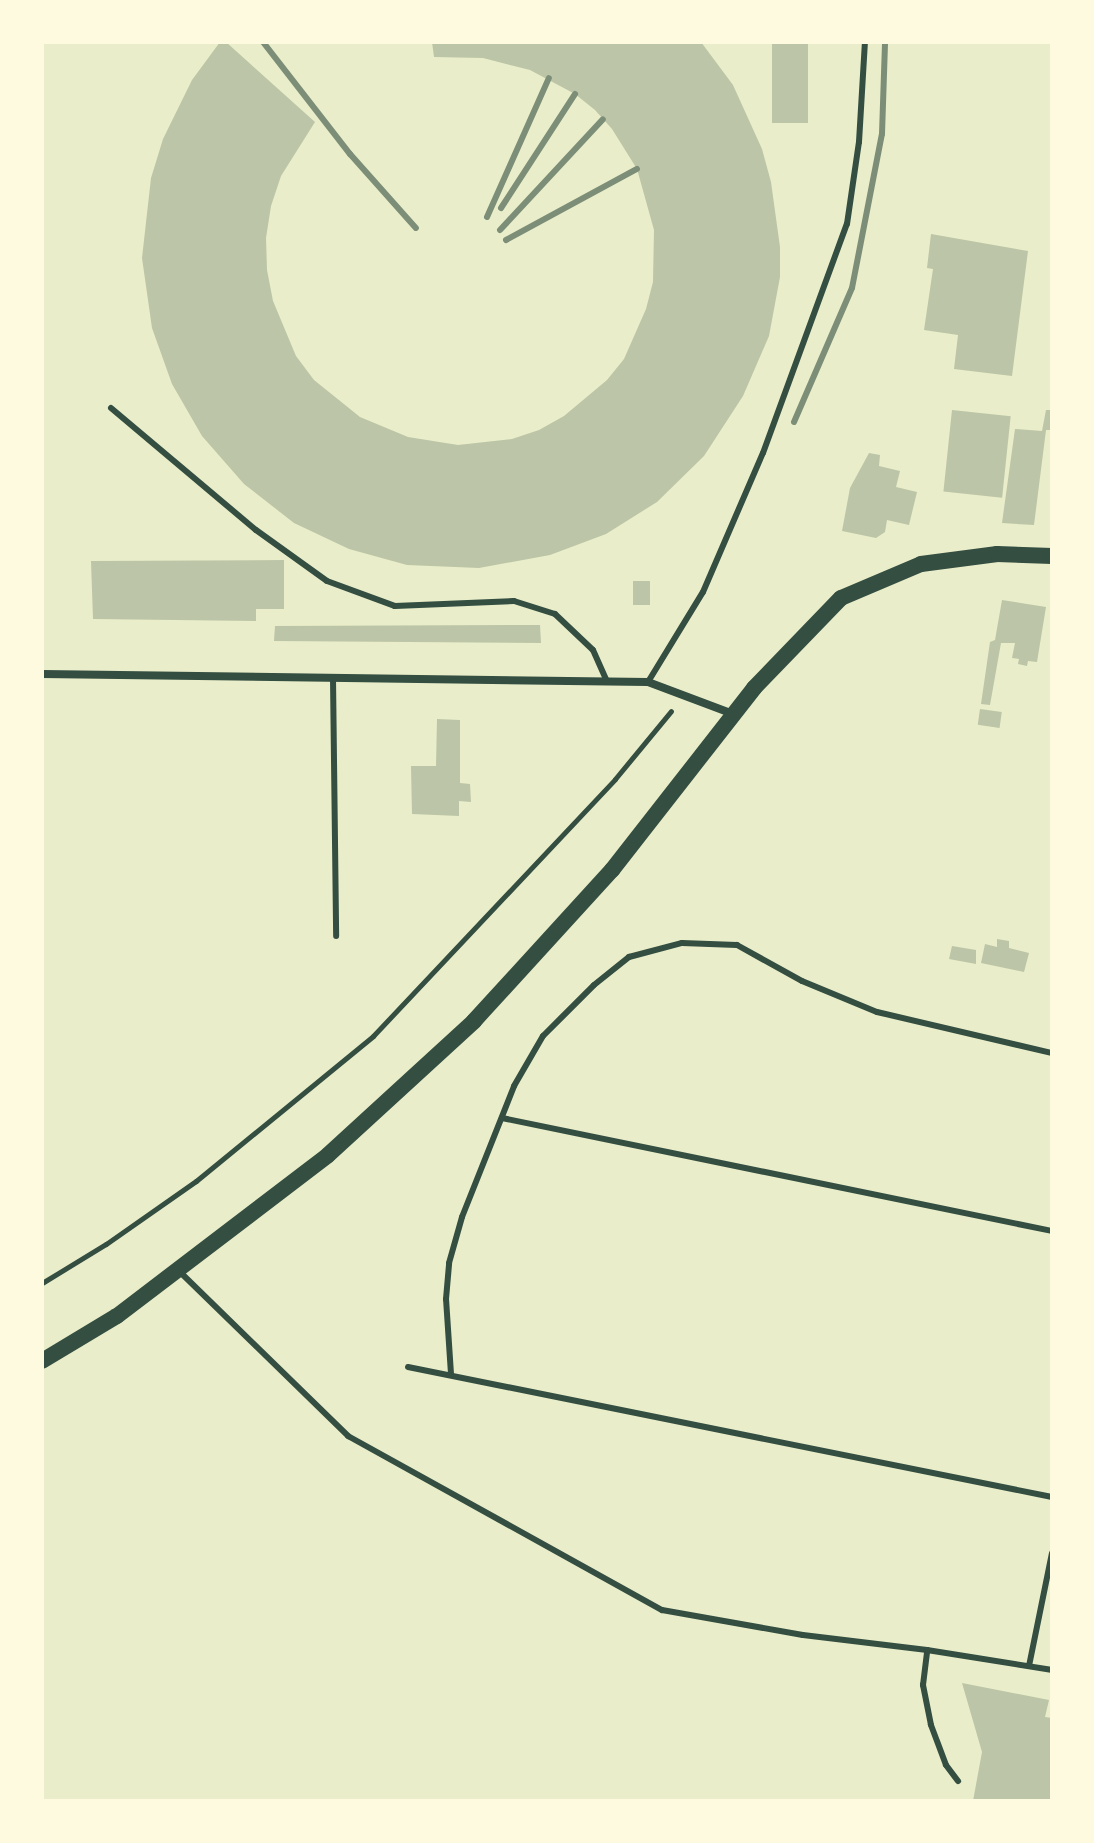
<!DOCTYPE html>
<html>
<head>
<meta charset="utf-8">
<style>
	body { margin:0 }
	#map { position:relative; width:1094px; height:1843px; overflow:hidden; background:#e9edc9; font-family:Overpass,sans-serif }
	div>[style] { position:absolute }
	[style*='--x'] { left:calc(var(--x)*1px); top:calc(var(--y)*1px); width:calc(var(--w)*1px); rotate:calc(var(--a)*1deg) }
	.building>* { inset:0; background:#bcc5a7; transform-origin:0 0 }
	.path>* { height:5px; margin:-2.5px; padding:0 2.5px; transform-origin:2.5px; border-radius:2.5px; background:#344e41 }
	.service>* { height:6px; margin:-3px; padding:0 3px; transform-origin:3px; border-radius:3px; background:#344e41 }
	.minor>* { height:8px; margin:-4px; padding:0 4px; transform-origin:4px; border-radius:4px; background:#344e41 }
	.secondary>* { height:16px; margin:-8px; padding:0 8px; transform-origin:8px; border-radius:8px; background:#344e41 }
	.rail>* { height:6px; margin:-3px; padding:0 3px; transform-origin:3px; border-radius:3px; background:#7c8e77 }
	span { translate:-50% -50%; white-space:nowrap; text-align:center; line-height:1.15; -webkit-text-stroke:8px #fefae0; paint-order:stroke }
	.frame { position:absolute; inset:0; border:44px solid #fefae0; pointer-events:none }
</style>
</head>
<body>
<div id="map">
	<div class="building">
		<i style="clip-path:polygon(220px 42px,226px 42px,315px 122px,281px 176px,271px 206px,266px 238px,267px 270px,273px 301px,296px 356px,314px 380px,360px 417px,408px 437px,458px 445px,512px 439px,539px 430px,564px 416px,607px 380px,624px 359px,646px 309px,653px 282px,654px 230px,637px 169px,612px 129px,595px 110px,575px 94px,530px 70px,483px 58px,434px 57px,432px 42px,701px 42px,733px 85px,762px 149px,771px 182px,780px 247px,780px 277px,769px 336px,743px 396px,704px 456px,657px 502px,606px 534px,550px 555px,479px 568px,407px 565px,349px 549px,294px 523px,244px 484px,202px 436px,172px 384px,152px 328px,142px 258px,151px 178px,163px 139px,192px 80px)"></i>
		<i style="left:772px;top:42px;width:36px;height:81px"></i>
		<i style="clip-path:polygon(931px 234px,1028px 251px,1012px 376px,954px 369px,958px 335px,924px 330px,933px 269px,927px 268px)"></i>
		<i style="left:952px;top:410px;width:59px;height:82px;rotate:6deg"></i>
		<i style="clip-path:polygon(1046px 410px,1052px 410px,1052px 430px,1046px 430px,1034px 525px,1002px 523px,1015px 429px,1042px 431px)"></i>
		<i style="clip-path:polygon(869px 453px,880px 455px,879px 466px,900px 471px,896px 487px,917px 492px,909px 525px,887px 520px,885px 532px,876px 538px,842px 531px,850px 488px)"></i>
		<i style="clip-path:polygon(284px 560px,284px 609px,256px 609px,256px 621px,93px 619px,91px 561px)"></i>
		<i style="left:633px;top:581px;width:17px;height:24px"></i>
		<i style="clip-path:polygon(1002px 600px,1046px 607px,1037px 662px,1028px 661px,1027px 666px,1018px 664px,1019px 659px,1012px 658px,1015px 643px,1001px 643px,990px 705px,981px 704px,990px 642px,995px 640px)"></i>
		<i style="clip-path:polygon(540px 625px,541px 643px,274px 641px,275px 626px)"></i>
		<i style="left:980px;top:709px;width:22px;height:16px;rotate:8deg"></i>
		<i style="clip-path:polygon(437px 719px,460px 720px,460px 783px,470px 784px,471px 802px,459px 801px,459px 816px,412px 814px,411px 766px,436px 766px)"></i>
		<i style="clip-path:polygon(997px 939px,1009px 941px,1009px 948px,1029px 953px,1024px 972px,981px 963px,985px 944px,997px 947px)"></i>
		<i style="clip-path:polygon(952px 946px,976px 950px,976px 964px,949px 959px)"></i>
		<i style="clip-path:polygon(962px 1683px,1049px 1700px,1045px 1717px,1052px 1718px,1052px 1801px,973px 1801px,982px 1752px)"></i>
	</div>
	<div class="path">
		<i style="--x:42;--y:1283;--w:75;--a:-31.4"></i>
		<i style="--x:106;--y:1244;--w:110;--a:-35"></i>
		<i style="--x:196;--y:1181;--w:229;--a:-39.3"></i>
		<i style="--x:373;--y:1036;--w:353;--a:-46.7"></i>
		<i style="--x:615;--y:779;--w:88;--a:-50.5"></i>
	</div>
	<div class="service">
		<i style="--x:111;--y:408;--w:189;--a:40.1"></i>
		<i style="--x:256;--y:530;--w:87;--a:35.7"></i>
		<i style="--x:327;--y:581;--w:72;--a:20.2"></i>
		<i style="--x:395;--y:606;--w:119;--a:-2.4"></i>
		<i style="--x:514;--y:601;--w:43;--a:17.6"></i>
		<i style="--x:555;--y:614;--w:52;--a:43.5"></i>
		<i style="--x:593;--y:650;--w:35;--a:66"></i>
		<i style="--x:333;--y:678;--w:258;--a:89.3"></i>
		<i style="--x:648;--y:682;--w:105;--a:-58.6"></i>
		<i style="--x:703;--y:592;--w:151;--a:-66.7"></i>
		<i style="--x:763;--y:453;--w:244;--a:-69.9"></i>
		<i style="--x:847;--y:224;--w:83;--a:-81.7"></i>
		<i style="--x:859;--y:142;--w:100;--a:-86.6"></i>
		<i style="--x:502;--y:1118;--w:561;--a:11.61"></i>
		<i style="--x:178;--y:1270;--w:238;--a:44.3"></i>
		<i style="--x:348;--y:1436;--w:359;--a:29"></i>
		<i style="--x:662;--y:1610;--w:143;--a:10.1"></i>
		<i style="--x:803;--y:1635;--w:125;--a:6.9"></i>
		<i style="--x:408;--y:1367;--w:657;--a:11.41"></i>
		<i style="--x:451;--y:1374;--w:75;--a:-93.8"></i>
		<i style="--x:446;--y:1299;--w:36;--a:-85"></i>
		<i style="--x:449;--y:1263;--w:48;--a:-74.2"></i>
		<i style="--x:462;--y:1217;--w:141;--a:-68.3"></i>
		<i style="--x:514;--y:1086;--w:58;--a:-59.9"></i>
		<i style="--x:543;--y:1036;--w:72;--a:-45"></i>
		<i style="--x:594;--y:985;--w:45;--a:-38.7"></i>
		<i style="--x:629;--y:957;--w:55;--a:-14.8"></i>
		<i style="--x:682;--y:943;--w:55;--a:2.1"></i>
		<i style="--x:737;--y:945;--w:74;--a:29"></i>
		<i style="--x:802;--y:981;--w:81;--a:22.5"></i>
		<i style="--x:877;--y:1012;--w:180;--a:13.2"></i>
		<i style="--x:1029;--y:1666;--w:115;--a:-78.5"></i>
		<i style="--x:958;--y:1781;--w:20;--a:-127"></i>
		<i style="--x:946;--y:1765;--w:43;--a:-110.6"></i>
		<i style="--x:931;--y:1725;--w:41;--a:-101.3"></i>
		<i style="--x:923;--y:1685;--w:35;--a:-83"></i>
		<i style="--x:927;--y:1650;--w:127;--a:9.1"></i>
	</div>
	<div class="minor">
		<i style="--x:42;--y:674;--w:606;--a:0.76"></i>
		<i style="--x:648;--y:682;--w:91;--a:20.6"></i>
	</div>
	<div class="secondary">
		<i style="--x:42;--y:1361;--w:87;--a:-31"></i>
		<i style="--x:117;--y:1316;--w:265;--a:-37.3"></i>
		<i style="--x:328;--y:1155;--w:198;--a:-42.5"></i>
		<i style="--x:474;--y:1021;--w:205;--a:-47.6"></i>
		<i style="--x:612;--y:870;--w:231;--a:-52"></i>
		<i style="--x:754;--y:688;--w:125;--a:-46"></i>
		<i style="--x:841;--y:598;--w:87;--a:-23"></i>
		<i style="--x:921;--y:564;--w:77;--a:-7.5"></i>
		<i style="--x:997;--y:554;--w:55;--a:2.1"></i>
	</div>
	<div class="rail">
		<i style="--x:263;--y:42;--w:142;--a:52.2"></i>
		<i style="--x:350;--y:154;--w:99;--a:48.3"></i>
		<i style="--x:501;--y:208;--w:136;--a:-57"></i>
		<i style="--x:487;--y:217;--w:152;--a:-66"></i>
		<i style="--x:500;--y:230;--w:151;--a:-47.1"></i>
		<i style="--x:506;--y:240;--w:149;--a:-28.5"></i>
		<i style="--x:794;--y:422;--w:146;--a:-66.6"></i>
		<i style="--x:852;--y:288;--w:157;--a:-79"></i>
		<i style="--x:882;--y:134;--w:92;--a:-88.1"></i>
	</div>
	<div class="frame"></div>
</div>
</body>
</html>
